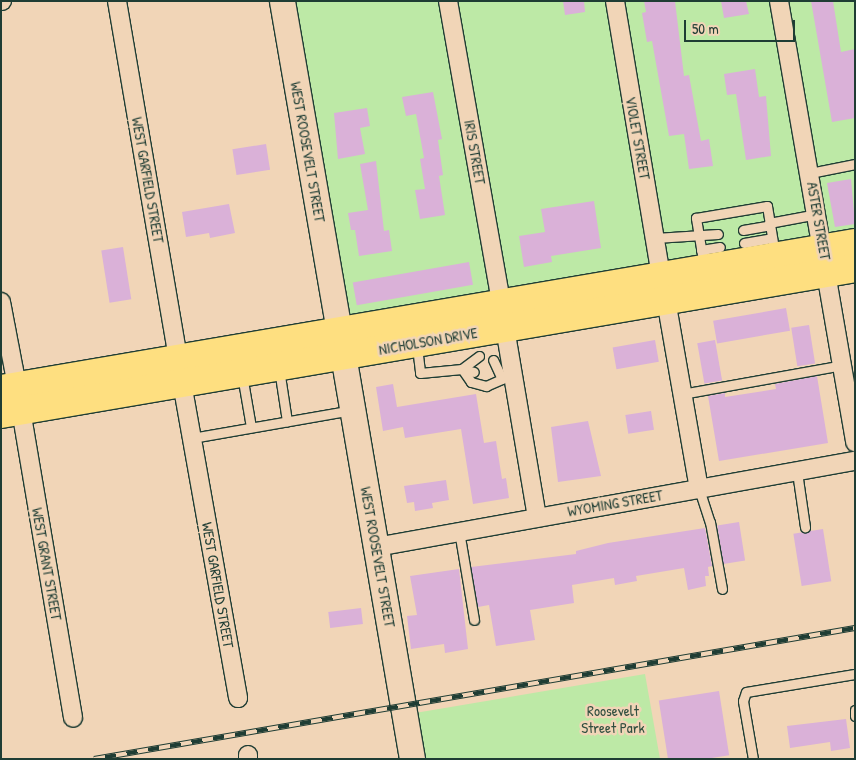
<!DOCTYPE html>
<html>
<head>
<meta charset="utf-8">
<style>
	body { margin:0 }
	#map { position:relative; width:856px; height:760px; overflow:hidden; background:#f1d5b7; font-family:"Patrick Hand",sans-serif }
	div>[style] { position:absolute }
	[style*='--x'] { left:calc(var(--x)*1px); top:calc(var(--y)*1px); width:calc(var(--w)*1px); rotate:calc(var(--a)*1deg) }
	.green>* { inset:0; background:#bde9a6 }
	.building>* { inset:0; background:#dab1d8; transform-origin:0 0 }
	.roads { filter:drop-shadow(1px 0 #1f3d34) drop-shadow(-1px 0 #1f3d34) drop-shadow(0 1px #1f3d34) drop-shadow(0 -1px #1f3d34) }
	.service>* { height:9px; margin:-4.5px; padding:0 4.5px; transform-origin:4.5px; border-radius:4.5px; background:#f1d5b7 }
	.minor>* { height:18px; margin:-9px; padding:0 9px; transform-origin:9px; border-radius:9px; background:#f1d5b7 }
	.secondary>* { height:25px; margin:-12.5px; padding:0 12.5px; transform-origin:12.5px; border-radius:12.5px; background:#f1d5b7 }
	.primary>* { height:28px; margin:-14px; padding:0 14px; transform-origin:14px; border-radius:14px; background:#fedf80 }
	.rail>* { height:5.5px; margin-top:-2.75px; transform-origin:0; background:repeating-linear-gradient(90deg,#f1d5b7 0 11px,#1f3d34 0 22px); box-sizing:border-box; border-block:1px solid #1f3d34 }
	span { translate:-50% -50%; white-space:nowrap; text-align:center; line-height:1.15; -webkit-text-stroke:5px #f1d5b7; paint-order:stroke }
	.street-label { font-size:15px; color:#1f3d34 }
	.park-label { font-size:15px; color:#2f4e3f }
	.frame { position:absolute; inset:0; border:2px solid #1f3d34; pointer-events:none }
	.scale { position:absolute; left:684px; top:20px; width:111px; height:22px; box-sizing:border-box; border:2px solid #1f3d34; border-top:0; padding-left:6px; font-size:15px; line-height:18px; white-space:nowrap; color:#1f3d34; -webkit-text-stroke:4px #f1d5b7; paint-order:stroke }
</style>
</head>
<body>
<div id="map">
	<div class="green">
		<i style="clip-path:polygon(283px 1px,855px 1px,855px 243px,339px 331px)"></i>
		<i style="clip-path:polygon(645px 674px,660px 759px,422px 759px,415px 713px)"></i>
	</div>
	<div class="building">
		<i style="clip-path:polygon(563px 1px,584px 1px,585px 12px,565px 15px)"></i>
		<i style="clip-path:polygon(644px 1px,675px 1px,684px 76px,689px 75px,701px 141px,709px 139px,713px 166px,689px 169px,684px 134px,669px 136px,652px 41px,647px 42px,642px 13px,646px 12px)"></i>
		<i style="clip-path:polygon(721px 1px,746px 1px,749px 14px,724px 18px)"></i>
		<i style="clip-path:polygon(811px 1px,833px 1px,841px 52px,855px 49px,855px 118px,832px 122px)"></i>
		<i style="clip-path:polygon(755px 69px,759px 97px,766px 96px,771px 156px,746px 160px,736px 94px,727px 95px,724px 74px)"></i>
		<i style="clip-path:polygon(433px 92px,442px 139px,438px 140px,443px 175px,439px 176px,445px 215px,420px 219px,415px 190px,425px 189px,420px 159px,424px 158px,416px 114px,406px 116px,402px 97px)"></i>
		<i style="clip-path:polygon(367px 108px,370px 126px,360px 128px,365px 154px,338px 159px,334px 113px)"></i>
		<i style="left:266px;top:144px;width:26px;height:34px;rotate:81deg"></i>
		<i style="clip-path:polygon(376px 161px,384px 231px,389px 230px,392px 251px,359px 256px,355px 230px,351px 230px,348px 213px,368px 210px,360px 164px)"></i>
		<i style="clip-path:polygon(851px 179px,855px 224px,835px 227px,827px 183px)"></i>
		<i style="clip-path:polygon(594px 201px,601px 248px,551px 256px,552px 262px,524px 267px,519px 236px,545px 232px,541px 209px)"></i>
		<i style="clip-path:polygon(229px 204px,235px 233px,210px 238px,209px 233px,186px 237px,182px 212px)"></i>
		<i style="left:123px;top:247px;width:53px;height:22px;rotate:81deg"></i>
		<i style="left:469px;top:262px;width:23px;height:118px;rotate:80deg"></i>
		<i style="left:786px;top:308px;width:23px;height:74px;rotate:80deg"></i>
		<i style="left:809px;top:325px;width:39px;height:18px;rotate:81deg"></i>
		<i style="left:655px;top:340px;width:22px;height:43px;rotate:80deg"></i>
		<i style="left:715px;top:340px;width:41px;height:18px;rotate:80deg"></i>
		<i style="clip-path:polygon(817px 376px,828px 443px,719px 461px,708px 396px,725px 393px,725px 397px,776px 389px,775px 384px)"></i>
		<i style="clip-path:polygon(393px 384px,397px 407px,476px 394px,484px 443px,496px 441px,502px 479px,506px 478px,509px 498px,473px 504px,461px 429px,405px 438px,403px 427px,383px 431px,376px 387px)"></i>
		<i style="left:651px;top:411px;width:19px;height:26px;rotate:81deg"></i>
		<i style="clip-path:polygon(588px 421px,601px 476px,558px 482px,551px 427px)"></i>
		<i style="clip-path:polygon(446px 480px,449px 500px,432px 503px,433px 508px,415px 511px,414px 502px,407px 503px,404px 486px)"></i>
		<i style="left:739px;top:522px;width:39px;height:22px;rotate:81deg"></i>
		<i style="clip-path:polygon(705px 528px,712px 566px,708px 567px,709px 576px,705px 576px,706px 586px,688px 590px,684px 568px,636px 576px,637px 581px,615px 585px,614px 578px,572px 585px,574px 603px,530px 610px,535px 640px,496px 646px,489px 605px,478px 607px,471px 567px,576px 554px,576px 551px,608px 543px)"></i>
		<i style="left:823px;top:529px;width:53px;height:30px;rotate:81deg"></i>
		<i style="clip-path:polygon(459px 569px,468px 649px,445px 653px,444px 644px,411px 649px,407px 616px,417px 615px,410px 576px)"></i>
		<i style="left:361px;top:608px;width:16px;height:33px;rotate:83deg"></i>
		<i style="left:719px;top:691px;width:65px;height:61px;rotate:81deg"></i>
		<i style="clip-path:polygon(846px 719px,850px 748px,831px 751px,830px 742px,790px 748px,787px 726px)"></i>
	</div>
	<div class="roads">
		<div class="service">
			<i style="--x:810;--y:173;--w:46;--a:-11.3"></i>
			<i style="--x:769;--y:223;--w:49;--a:-10.6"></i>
			<i style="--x:743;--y:230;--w:27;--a:-10"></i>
			<i style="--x:655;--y:238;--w:63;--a:-3.6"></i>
			<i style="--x:744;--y:243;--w:28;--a:-10"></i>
			<i style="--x:701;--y:250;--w:19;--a:-9"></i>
			<i style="--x:704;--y:266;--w:49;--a:-99.5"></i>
			<i style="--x:696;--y:218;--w:72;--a:-9.6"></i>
			<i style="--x:767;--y:206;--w:50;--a:80.7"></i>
			<i style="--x:417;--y:347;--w:26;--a:83"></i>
			<i style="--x:420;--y:373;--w:42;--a:-5.4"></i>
			<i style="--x:462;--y:369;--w:12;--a:14"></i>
			<i style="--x:479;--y:356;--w:21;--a:143"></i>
			<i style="--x:462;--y:369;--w:16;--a:55"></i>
			<i style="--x:471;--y:382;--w:16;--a:15"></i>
			<i style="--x:486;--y:386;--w:17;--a:-24"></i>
			<i style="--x:502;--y:379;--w:21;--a:-115"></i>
			<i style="--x:279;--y:369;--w:53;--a:81.3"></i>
			<i style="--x:242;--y:375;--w:53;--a:80.2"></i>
			<i style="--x:682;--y:394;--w:164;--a:-10.2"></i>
			<i style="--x:192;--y:438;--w:162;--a:-9.9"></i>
			<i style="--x:797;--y:472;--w:56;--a:81.7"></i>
			<i style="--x:699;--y:489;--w:35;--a:72"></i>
			<i style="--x:710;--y:522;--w:68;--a:79.8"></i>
			<i style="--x:459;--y:531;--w:90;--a:80.4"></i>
			<i style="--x:855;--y:710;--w:6;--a:90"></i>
			<i style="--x:753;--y:759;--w:59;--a:-99.8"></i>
			<i style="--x:743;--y:701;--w:9;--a:-72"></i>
			<i style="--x:746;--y:692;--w:110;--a:-9.4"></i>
		</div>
		<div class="minor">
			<i style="--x:1;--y:1;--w:1;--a:0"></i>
			<i style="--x:117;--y:1;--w:363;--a:80.3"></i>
			<i style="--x:448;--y:1;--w:307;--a:80"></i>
			<i style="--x:615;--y:1;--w:279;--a:80.5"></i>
			<i style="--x:779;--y:1;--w:448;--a:80.2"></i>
			<i style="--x:666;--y:300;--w:192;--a:80.1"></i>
			<i style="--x:1;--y:302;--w:86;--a:79.2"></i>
			<i style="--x:505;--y:328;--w:192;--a:80.4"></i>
			<i style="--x:182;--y:383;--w:320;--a:79.9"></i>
			<i style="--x:21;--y:410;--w:312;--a:80.4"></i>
			<i style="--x:376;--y:547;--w:487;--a:-10.2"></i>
			<i style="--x:248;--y:755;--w:4;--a:90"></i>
		</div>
		<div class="secondary">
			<i style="--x:282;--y:1;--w:335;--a:80.2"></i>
			<i style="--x:343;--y:355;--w:410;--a:80.3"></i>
		</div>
		<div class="primary">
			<i style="--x:1;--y:389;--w:866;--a:-9.7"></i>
			<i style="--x:1;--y:414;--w:866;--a:-9.7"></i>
		</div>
	</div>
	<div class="rail">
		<i style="--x:94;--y:759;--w:772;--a:-9.77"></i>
	</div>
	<div class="street-label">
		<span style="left:638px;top:138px;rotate:80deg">VIOLET STREET</span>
		<span style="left:308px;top:152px;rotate:80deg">WEST ROOSEVELT STREET</span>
		<span style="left:475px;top:152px;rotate:80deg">IRIS STREET</span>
		<span style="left:148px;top:180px;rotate:80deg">WEST GARFIELD STREET</span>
		<span style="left:819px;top:221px;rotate:80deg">ASTER STREET</span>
		<span style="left:428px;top:341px;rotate:-10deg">NICHOLSON DRIVE</span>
		<span style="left:615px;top:503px;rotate:-10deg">WYOMING STREET</span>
		<span style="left:378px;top:557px;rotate:80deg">WEST ROOSEVELT STREET</span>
		<span style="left:47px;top:564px;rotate:80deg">WEST GRANT STREET</span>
		<span style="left:218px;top:585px;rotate:80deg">WEST GARFIELD STREET</span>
	</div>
	<div class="park-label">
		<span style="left:613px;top:719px">Roosevelt<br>Street Park</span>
	</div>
	<div class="frame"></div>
	<div class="scale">50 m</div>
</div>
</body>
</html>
